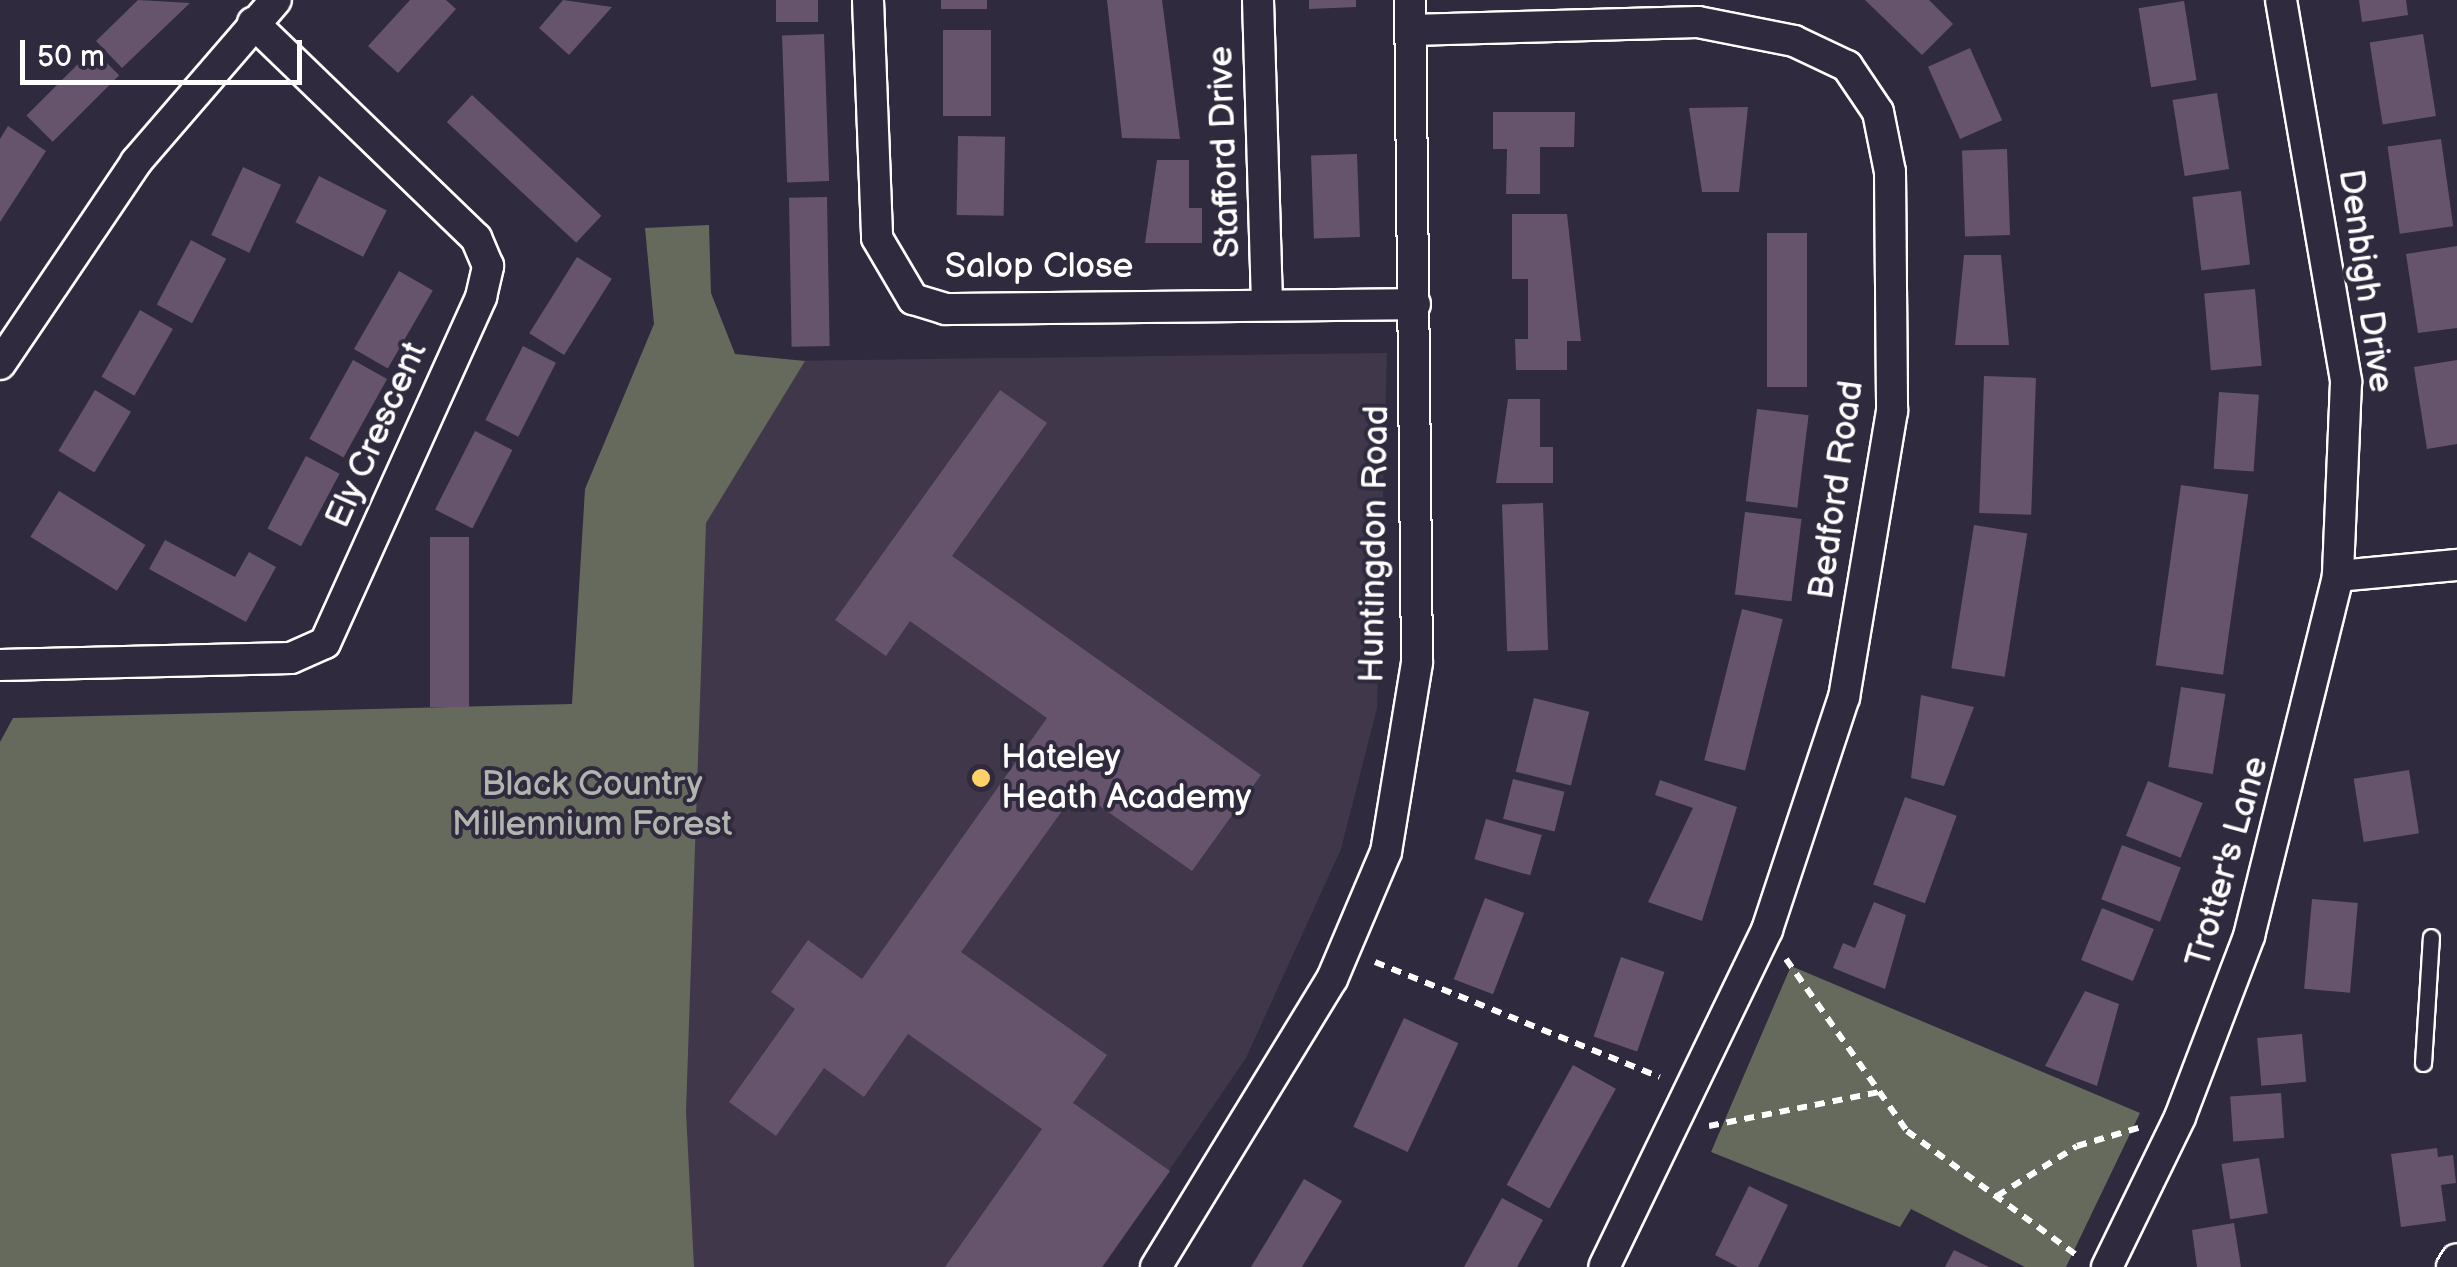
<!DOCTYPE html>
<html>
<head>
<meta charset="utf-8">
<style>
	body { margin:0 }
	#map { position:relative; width:2457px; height:1267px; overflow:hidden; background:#2f2a3d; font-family:"Balsamiq Sans",sans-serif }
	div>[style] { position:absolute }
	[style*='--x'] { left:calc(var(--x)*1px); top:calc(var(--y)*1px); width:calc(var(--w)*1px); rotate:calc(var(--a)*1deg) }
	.built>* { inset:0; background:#40374b }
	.green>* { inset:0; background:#666a5c }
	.building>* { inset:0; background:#66546d; transform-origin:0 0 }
	.path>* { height:6px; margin-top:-3px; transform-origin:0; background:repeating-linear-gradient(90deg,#fff 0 10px,transparent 0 18px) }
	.roads { filter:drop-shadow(2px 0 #fff) drop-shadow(-2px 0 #fff) drop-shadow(0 2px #fff) drop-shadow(0 -2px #fff) }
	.lane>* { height:15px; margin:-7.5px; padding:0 7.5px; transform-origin:7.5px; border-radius:7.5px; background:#2f2a3d }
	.street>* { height:30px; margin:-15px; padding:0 15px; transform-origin:15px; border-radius:15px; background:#2f2a3d }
	.dots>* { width:28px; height:28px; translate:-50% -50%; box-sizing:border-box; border:5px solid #2f2a3d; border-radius:50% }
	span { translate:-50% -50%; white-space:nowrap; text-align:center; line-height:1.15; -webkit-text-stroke:8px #2f2a3d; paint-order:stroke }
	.street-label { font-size:35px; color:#fff }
	.poi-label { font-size:35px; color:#fff }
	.left { translate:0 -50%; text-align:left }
	.park-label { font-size:35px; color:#b2b4ae }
	.scale { position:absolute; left:20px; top:40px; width:282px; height:45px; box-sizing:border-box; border:5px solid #fff; border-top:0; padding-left:12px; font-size:30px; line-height:35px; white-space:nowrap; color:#fff; -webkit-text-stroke:8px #2f2a3d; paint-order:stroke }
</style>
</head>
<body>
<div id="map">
	<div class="built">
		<i style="clip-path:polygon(1387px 353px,1377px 708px,1341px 849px,1246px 1058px,1103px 1267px,667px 1267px,622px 528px,780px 361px)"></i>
	</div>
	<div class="green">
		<i style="clip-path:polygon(709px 225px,711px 293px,735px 354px,805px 361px,706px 523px,686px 1112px,694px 1267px,0 1267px,0 742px,13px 718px,572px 704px,585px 489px,654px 324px,645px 228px)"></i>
		<i style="clip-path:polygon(1791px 966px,2140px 1113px,2066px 1267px,2025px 1267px,1911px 1209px,1900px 1227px,1711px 1152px)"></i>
	</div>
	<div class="building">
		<i style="clip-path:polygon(138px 0,190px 3px,122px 68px,96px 41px)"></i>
		<i style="clip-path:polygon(410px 0,446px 0,456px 9px,398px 73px,368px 46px)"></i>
		<i style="clip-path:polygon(563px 0,612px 7px,569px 55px,539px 28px)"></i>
		<i style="left:776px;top:0;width:42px;height:22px"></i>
		<i style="left:941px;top:0;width:46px;height:9px"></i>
		<i style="clip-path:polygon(1107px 0,1162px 0,1180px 139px,1122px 138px)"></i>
		<i style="clip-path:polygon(1309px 0,1356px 0,1356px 7px,1309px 9px)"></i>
		<i style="clip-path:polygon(1865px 0,1929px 0,1953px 24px,1922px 55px)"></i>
		<i style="clip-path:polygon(2359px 0,2406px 0,2408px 15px,2362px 22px)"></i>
		<i style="left:2184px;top:1px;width:80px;height:46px;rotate:81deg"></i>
		<i style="left:943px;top:30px;width:48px;height:86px"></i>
		<i style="left:824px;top:34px;width:147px;height:42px;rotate:88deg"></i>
		<i style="left:2423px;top:34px;width:83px;height:54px;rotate:81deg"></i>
		<i style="left:1970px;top:48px;width:79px;height:46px;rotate:66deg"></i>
		<i style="left:93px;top:49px;width:37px;height:94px;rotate:45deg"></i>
		<i style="left:2217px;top:93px;width:77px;height:45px;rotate:81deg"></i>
		<i style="left:472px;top:95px;width:177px;height:37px;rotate:43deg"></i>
		<i style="clip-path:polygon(1748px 107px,1739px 192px,1702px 192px,1689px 108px)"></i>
		<i style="clip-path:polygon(1493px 112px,1575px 112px,1574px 147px,1540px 147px,1540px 194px,1506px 194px,1507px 149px,1493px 149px)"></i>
		<i style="clip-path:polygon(8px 126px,46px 151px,0 222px,0 139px)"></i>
		<i style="left:958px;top:136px;width:47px;height:79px;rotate:1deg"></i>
		<i style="left:2441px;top:139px;width:88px;height:54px;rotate:82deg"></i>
		<i style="left:2007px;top:149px;width:86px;height:45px;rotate:88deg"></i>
		<i style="left:1357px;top:154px;width:83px;height:46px;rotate:88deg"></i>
		<i style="clip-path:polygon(1157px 160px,1189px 160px,1189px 208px,1202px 208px,1202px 243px,1145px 243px)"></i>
		<i style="left:243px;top:167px;width:42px;height:75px;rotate:25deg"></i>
		<i style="left:319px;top:176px;width:76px;height:52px;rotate:27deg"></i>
		<i style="left:2241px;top:191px;width:74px;height:49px;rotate:83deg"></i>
		<i style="left:827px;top:197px;width:149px;height:38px;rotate:89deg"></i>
		<i style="clip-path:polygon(1512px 214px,1567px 214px,1581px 341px,1567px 341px,1567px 370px,1516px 370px,1515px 339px,1528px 339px,1528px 279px,1512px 279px)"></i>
		<i style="left:1767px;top:233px;width:40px;height:154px"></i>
		<i style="left:191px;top:240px;width:40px;height:73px;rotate:28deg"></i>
		<i style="clip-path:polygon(2457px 246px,2457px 328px,2418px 333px,2406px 254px)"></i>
		<i style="clip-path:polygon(1964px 255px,2001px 255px,2009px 345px,1955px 345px)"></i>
		<i style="left:577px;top:257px;width:41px;height:90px;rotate:32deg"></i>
		<i style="left:399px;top:271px;width:39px;height:90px;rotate:30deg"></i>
		<i style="left:2255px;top:289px;width:77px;height:51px;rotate:85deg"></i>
		<i style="left:140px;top:310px;width:38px;height:77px;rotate:30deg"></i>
		<i style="left:523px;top:346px;width:37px;height:83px;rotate:27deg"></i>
		<i style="left:353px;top:360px;width:39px;height:90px;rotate:29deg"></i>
		<i style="clip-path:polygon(2457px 360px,2457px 444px,2427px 449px,2414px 367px)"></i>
		<i style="left:1984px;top:376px;width:52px;height:137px;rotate:2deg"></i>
		<i style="left:95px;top:390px;width:42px;height:71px;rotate:31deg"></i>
		<i style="clip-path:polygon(1000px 390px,1047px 423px,952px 556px,1261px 775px,1192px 871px,1077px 790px,961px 952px,1107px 1055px,1073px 1103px,1170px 1171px,1102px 1267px,945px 1267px,1042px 1129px,908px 1034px,864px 1097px,824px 1068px,776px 1136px,729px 1102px,795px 1009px,771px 992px,808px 940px,862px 979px,1047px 718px,910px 621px,886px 656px,835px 620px)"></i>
		<i style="left:2219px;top:392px;width:40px;height:77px;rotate:4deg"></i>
		<i style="clip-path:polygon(1508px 399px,1540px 399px,1540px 447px,1553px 447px,1553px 483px,1496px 483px)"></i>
		<i style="left:1757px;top:409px;width:52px;height:93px;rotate:7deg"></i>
		<i style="left:475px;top:431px;width:42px;height:88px;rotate:27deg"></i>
		<i style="left:306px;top:456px;width:38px;height:82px;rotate:28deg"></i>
		<i style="left:2181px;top:485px;width:68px;height:182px;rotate:8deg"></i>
		<i style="left:59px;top:491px;width:102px;height:54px;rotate:32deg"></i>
		<i style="left:1543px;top:503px;width:147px;height:41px;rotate:88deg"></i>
		<i style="left:1745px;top:512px;width:57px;height:83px;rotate:7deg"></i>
		<i style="left:1974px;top:525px;width:54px;height:145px;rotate:9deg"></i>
		<i style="left:430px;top:537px;width:39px;height:170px"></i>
		<i style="clip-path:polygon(165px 540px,235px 577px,249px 552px,276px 567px,246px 622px,149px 569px)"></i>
		<i style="left:1742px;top:609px;width:42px;height:156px;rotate:14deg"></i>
		<i style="left:2181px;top:687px;width:45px;height:81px;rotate:9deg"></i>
		<i style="clip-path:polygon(1921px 695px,1974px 707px,1944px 786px,1911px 778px)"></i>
		<i style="left:1534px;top:698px;width:57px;height:76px;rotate:14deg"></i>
		<i style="left:2409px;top:770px;width:64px;height:56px;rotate:81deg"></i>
		<i style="left:1513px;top:779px;width:53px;height:41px;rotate:14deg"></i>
		<i style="clip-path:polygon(1660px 780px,1737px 807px,1702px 921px,1648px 902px,1693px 808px,1655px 795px)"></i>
		<i style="left:2148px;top:781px;width:59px;height:59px;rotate:22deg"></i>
		<i style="left:1905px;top:797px;width:55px;height:93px;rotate:20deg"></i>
		<i style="left:1486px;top:819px;width:58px;height:42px;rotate:16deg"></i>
		<i style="left:2122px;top:845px;width:63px;height:58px;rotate:21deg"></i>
		<i style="left:1485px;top:898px;width:42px;height:87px;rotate:21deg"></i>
		<i style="left:2312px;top:899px;width:46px;height:90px;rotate:5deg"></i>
		<i style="clip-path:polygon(1874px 902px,1906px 915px,1885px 989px,1833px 968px,1843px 943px,1855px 948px)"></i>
		<i style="left:2102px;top:908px;width:56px;height:56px;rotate:22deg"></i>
		<i style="left:1621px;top:957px;width:46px;height:84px;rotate:19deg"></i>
		<i style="clip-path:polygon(2085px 991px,2119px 1004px,2097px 1086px,2045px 1066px)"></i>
		<i style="left:1404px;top:1018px;width:60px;height:120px;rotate:25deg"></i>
		<i style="left:2302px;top:1034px;width:48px;height:45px;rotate:85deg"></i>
		<i style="left:1573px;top:1065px;width:49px;height:137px;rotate:29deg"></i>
		<i style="left:2281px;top:1093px;width:45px;height:51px;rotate:86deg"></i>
		<i style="clip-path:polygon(2437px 1148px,2438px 1157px,2453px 1155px,2456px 1183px,2441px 1185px,2446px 1221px,2401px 1227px,2391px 1154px)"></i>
		<i style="left:2259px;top:1158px;width:56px;height:38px;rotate:81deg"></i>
		<i style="clip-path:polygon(1304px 1179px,1342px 1201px,1302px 1267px,1251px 1267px)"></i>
		<i style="clip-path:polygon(1749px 1186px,1788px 1205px,1758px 1267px,1738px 1267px,1715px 1255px)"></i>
		<i style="clip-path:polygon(1502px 1198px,1543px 1220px,1517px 1267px,1464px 1267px)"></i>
		<i style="clip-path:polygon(2234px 1223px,2241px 1267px,2197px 1267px,2192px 1230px)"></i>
		<i style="clip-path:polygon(1954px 1250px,1989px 1267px,1945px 1267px)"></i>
	</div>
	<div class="path">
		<i style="--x:1786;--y:959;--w:210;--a:54.9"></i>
		<i style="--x:1907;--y:1131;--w:213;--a:36.2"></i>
		<i style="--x:1375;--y:962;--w:307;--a:22"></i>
		<i style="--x:1709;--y:1126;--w:173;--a:-11.3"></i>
		<i style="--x:1997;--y:1196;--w:94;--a:-32"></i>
		<i style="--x:2077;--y:1146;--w:64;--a:-16.4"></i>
	</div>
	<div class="roads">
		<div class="lane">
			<i style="--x:2423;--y:1063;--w:126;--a:-86.4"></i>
		</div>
		<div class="street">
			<i style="--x:868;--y:0;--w:238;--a:87.8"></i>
			<i style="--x:877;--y:238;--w:71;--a:59.5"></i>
			<i style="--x:913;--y:299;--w:34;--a:17"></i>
			<i style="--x:945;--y:309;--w:470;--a:-0.6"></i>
			<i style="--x:1258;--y:0;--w:302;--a:88.3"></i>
			<i style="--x:2281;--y:0;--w:387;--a:80.3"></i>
			<i style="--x:2346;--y:382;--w:194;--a:92.4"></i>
			<i style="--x:1411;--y:30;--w:287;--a:-1.6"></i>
			<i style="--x:1698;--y:22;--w:98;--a:11.2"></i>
			<i style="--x:1794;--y:41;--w:59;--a:25.3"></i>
			<i style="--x:1847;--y:66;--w:55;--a:56"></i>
			<i style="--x:1878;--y:112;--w:61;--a:78.7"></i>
			<i style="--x:1890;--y:172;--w:239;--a:89.5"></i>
			<i style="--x:1892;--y:411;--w:290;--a:99.5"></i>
			<i style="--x:1844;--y:697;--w:245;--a:108.3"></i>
			<i style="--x:1767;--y:930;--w:374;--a:115.8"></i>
			<i style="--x:0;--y:364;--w:244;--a:-56"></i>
			<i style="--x:136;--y:162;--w:214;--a:-49.2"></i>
			<i style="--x:0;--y:665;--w:291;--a:-1.4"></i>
			<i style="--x:291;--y:658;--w:37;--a:-24"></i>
			<i style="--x:325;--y:643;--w:380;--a:-65.7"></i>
			<i style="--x:481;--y:297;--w:32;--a:-77"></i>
			<i style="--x:488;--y:266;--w:30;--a:-113"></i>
			<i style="--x:476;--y:238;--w:310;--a:-136"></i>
			<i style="--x:1156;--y:1267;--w:338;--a:-58.6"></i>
			<i style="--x:1332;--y:979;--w:138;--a:-67"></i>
			<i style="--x:1386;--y:852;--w:192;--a:-80.7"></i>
			<i style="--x:1417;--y:663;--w:663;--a:-90.6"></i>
			<i style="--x:2107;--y:1267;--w:167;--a:-64"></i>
			<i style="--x:2180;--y:1117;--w:194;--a:-69.1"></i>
			<i style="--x:2249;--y:936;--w:371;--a:-76.1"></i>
			<i style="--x:2338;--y:576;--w:120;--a:-5.3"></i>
			<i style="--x:2452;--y:1267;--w:9;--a:-58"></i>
		</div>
	</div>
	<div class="dots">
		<i style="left:981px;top:778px;background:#ffd166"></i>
	</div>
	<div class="street-label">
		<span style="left:1225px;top:152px;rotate:-92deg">Stafford Drive</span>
		<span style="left:1039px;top:267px">Salop Close</span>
		<span style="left:2365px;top:281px;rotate:82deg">Denbigh Drive</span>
		<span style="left:377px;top:435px;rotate:-66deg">Ely Crescent</span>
		<span style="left:1837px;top:490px;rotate:-82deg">Bedford Road</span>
		<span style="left:1375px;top:544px;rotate:-89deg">Huntingdon Road</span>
		<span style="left:2228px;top:862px;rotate:-74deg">Trotter's Lane</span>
	</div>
	<div class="poi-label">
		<span class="left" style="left:1001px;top:778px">Hateley<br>Heath Academy</span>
	</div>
	<div class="park-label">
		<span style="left:592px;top:805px">Black Country<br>Millennium Forest</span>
	</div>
	<div class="scale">50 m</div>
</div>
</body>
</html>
